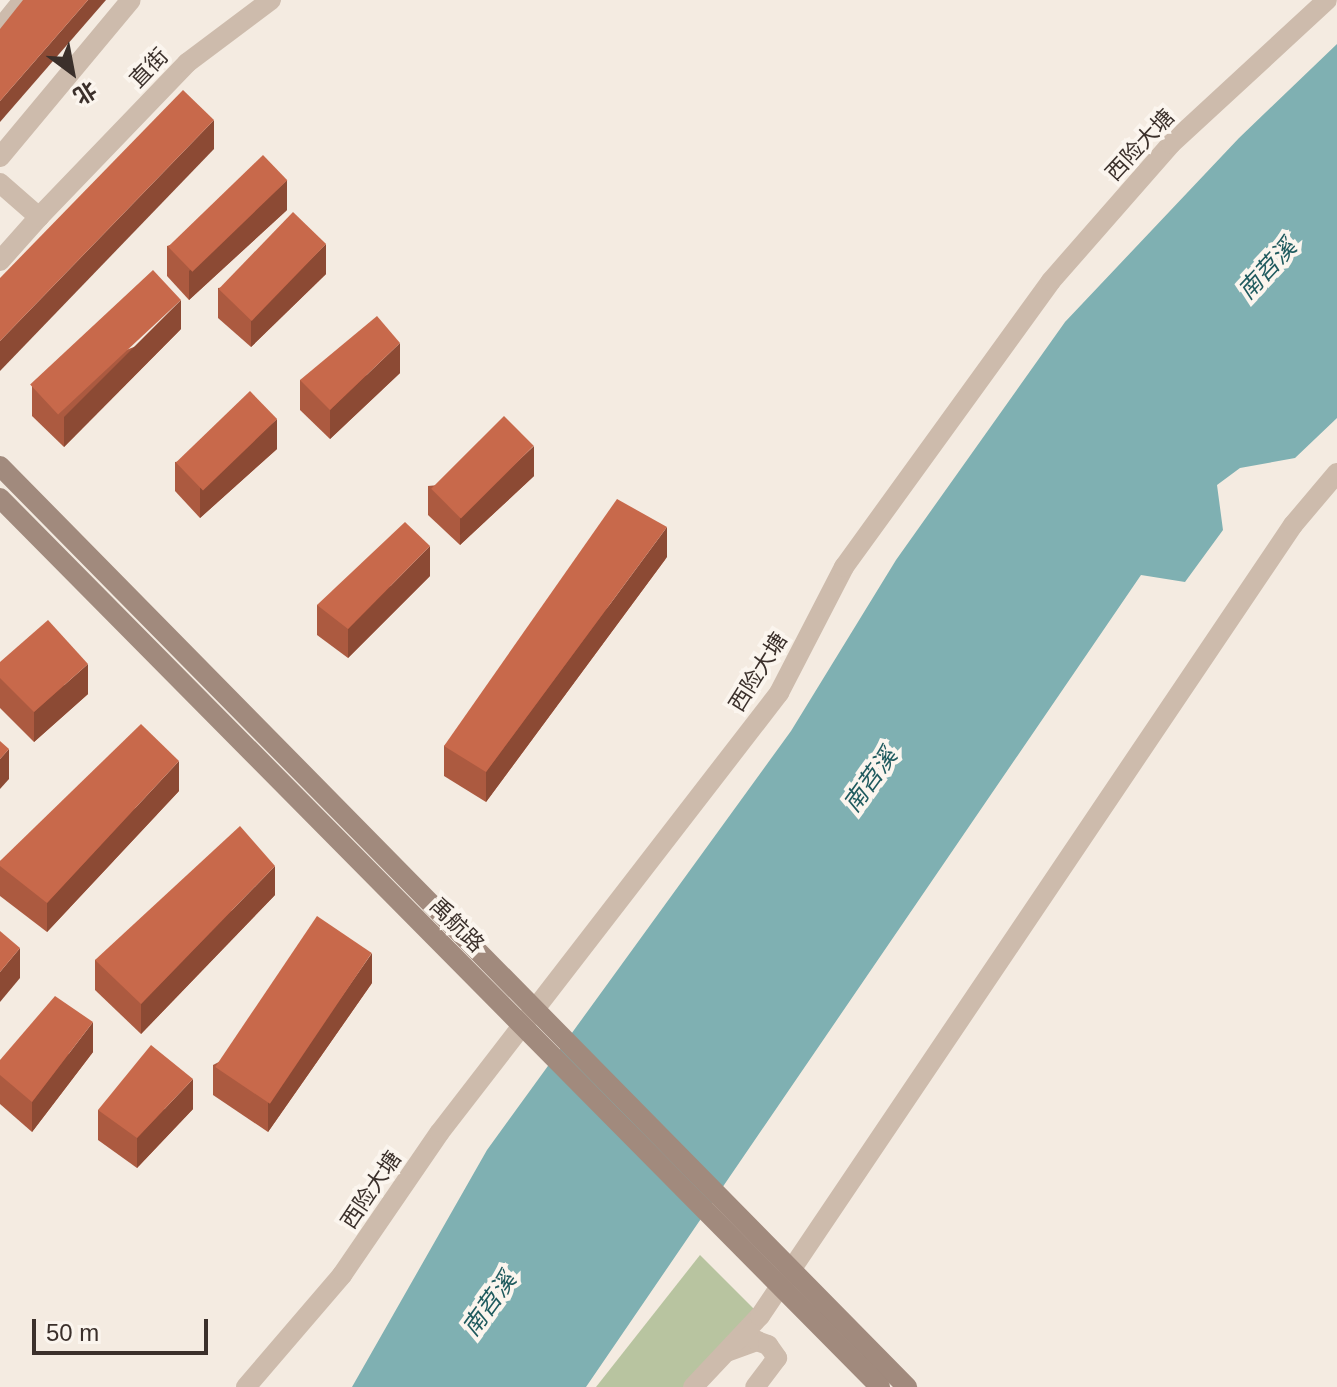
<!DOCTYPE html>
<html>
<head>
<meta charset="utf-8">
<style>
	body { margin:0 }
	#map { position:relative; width:1337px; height:1387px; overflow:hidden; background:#f4ebe1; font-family:Helvetica,"Noto Sans SC",sans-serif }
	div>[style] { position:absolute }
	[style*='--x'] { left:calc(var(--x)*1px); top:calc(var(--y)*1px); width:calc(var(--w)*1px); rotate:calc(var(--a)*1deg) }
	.green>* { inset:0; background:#b8c4a0 }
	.water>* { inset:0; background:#7fb0b2 }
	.pedestrian>* { height:18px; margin:-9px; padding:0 9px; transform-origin:9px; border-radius:9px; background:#cdbbac }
	.minor>* { height:20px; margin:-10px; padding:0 10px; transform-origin:10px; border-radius:10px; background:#cdbbac }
	.tertiary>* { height:20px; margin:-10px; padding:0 10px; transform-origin:10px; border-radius:10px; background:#cdbbac }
	.secondary-bridge>* { height:20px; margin:-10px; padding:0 10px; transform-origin:10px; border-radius:10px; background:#a18a7d }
	.wall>* { inset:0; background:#ac5a40 }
	.shaded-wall>* { inset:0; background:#8c4a34 }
	.building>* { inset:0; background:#c8694b; transform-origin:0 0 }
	span { translate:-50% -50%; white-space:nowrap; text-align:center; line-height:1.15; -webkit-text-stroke:8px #fbf5ee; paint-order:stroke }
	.street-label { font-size:22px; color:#3b302b }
	.water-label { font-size:24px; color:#1f5a5e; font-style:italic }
	.north { position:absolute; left:32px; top:32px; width:80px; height:80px; -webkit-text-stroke:6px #fbf5ee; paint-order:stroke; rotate:148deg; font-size:22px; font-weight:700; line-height:32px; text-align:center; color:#3b302b }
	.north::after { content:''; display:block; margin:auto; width:28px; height:36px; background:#3b302b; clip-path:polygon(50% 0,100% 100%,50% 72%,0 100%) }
	.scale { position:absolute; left:32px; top:1319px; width:176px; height:36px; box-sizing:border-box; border:4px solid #3b302b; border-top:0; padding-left:10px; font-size:24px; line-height:28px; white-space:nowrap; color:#3b302b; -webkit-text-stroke:6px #fbf5ee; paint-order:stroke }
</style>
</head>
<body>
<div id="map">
	<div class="green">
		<i style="clip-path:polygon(700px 1255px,755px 1310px,686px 1387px,596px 1387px)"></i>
	</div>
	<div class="water">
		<i style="clip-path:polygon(1337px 44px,1337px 418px,1295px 458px,1240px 468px,1217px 485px,1223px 530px,1185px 582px,1141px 575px,586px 1387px,352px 1387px,487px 1150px,791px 731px,896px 560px,1065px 322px,1239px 138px)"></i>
	</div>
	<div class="pedestrian">
		<i style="--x:0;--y:27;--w:35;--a:-51"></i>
	</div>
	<div class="minor">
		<i style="--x:0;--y:157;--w:204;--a:-50.2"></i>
		<i style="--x:0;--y:183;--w:52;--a:41.1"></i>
		<i style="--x:39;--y:217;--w:59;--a:131.6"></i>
		<i style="--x:39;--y:217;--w:214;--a:-46.1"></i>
		<i style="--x:187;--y:63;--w:105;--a:-36.9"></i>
		<i style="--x:729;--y:1351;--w:30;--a:-20"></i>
		<i style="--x:757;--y:1341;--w:12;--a:20"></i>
		<i style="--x:768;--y:1345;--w:16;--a:55"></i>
		<i style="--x:777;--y:1358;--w:36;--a:127"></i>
		<i style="--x:693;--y:1387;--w:98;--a:-46.7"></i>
		<i style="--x:760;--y:1316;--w:954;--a:-56.03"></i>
		<i style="--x:1293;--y:525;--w:68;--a:-49.8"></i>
	</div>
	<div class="tertiary">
		<i style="--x:246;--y:1387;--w:148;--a:-49.4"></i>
		<i style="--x:342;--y:1275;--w:173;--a:-55.6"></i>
		<i style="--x:440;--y:1132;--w:555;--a:-52.32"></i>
		<i style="--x:779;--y:693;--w:142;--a:-62.7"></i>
		<i style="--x:844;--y:567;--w:353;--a:-54.1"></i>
		<i style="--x:1051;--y:281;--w:182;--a:-48.8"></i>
		<i style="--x:1171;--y:144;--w:212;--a:-42.7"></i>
	</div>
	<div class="secondary-bridge">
		<i style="--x:0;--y:466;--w:1293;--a:45.44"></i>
		<i style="--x:0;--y:498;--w:1251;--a:45.29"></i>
	</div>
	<div class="wall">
		<i style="clip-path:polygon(287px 210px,189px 300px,167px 276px,167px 246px)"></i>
		<i style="clip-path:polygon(326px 274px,251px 347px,218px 318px,218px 288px)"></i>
		<i style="clip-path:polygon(181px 329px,64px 447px,32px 416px,32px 386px)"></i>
		<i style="clip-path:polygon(400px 373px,330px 439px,300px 410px,300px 380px)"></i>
		<i style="clip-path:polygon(277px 449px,200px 518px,175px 491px,175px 462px)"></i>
		<i style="clip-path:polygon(534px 476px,460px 545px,428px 515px,428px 486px)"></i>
		<i style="clip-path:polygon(667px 557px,486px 802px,444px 776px,444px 746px)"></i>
		<i style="clip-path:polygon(430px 576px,348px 658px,317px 635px,317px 605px)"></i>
		<i style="clip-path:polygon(0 662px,88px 694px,34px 742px,0 708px)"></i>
		<i style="clip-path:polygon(179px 791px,47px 932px,0 896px,0 861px)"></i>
		<i style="clip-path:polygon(275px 895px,141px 1034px,95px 990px,95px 960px)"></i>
		<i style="clip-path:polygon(372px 983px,268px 1132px,213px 1095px,213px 1065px)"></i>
		<i style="clip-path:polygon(93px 1052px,32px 1132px,0 1104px,0 1060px)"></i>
		<i style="clip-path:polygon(193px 1109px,137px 1168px,98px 1140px,98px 1110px)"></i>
	</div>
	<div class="shaded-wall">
		<i style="clip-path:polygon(88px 0,106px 0,0 122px,0 101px)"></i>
		<i style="clip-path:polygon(214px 120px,214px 149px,0 371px,0 341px)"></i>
		<i style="clip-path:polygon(287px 180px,287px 210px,189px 300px,189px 271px)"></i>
		<i style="clip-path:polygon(326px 244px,326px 274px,251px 347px,251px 318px)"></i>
		<i style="clip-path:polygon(181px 300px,181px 329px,64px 447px,64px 417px)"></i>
		<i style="clip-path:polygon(400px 343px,400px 373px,330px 439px,330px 410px)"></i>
		<i style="clip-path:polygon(277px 419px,277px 449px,200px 518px,200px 488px)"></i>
		<i style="clip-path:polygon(534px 446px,534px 476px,460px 545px,460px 515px)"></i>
		<i style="clip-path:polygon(667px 527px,667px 557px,486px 802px,486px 772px)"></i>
		<i style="clip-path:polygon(430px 546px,430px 576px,348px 658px,348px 629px)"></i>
		<i style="clip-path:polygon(88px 664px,88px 694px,34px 742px,34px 712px)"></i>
		<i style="clip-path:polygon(9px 749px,9px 779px,0 789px,0 759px)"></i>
		<i style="clip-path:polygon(179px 761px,179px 791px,47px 932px,47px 903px)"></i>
		<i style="clip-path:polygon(275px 866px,275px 895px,141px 1034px,141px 1004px)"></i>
		<i style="clip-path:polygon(20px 948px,20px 978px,0 1002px,0 972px)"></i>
		<i style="clip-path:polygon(372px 953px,372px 983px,268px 1132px,268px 1102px)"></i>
		<i style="clip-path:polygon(93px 1022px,93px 1052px,32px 1132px,32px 1102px)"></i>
		<i style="clip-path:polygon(193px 1079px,193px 1109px,137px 1168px,137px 1138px)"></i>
	</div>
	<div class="building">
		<i style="clip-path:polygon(23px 0,88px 0,0 101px,0 29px)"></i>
		<i style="clip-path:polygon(183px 90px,214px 120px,0 341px,0 278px)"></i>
		<i style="left:263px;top:155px;width:35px;height:132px;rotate:46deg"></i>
		<i style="left:293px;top:212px;width:46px;height:107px;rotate:44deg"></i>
		<i style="left:153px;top:270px;width:41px;height:168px;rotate:47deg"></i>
		<i style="clip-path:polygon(377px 316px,400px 343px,330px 410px,300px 380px)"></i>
		<i style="left:250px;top:391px;width:39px;height:103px;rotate:46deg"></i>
		<i style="left:504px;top:416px;width:42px;height:103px;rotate:45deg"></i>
		<i style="clip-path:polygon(617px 499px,667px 527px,486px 772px,444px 746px)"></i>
		<i style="clip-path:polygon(405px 522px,430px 546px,348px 629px,317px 605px)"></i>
		<i style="clip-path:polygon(48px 620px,88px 664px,34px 712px,0 678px,0 662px)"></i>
		<i style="clip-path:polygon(141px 724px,179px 761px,47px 903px,0 866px,0 861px)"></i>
		<i style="clip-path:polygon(0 741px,9px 749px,0 759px)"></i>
		<i style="clip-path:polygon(240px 826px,275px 866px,141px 1004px,95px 960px)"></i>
		<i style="left:317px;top:916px;width:66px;height:182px;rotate:34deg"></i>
		<i style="clip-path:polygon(0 931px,20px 948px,0 972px)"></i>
		<i style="clip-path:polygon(55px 996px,93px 1022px,32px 1102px,0 1075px,0 1060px)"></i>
		<i style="clip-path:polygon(151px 1045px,193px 1079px,137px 1138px,98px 1110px)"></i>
	</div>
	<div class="street-label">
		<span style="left:149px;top:68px;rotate:-46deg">直街</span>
		<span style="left:1140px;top:145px;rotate:-47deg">西险大塘</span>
		<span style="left:758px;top:672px;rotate:-58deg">西险大塘</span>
		<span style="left:457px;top:925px;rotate:45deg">禹航路</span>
		<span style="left:371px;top:1190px;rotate:-56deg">西险大塘</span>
	</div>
	<div class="water-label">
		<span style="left:1267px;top:269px;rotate:-47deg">南苕溪</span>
		<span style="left:870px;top:780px;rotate:-54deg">南苕溪</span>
		<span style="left:489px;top:1304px;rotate:-54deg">南苕溪</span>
	</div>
	<div class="north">北</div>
	<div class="scale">50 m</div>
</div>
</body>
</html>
